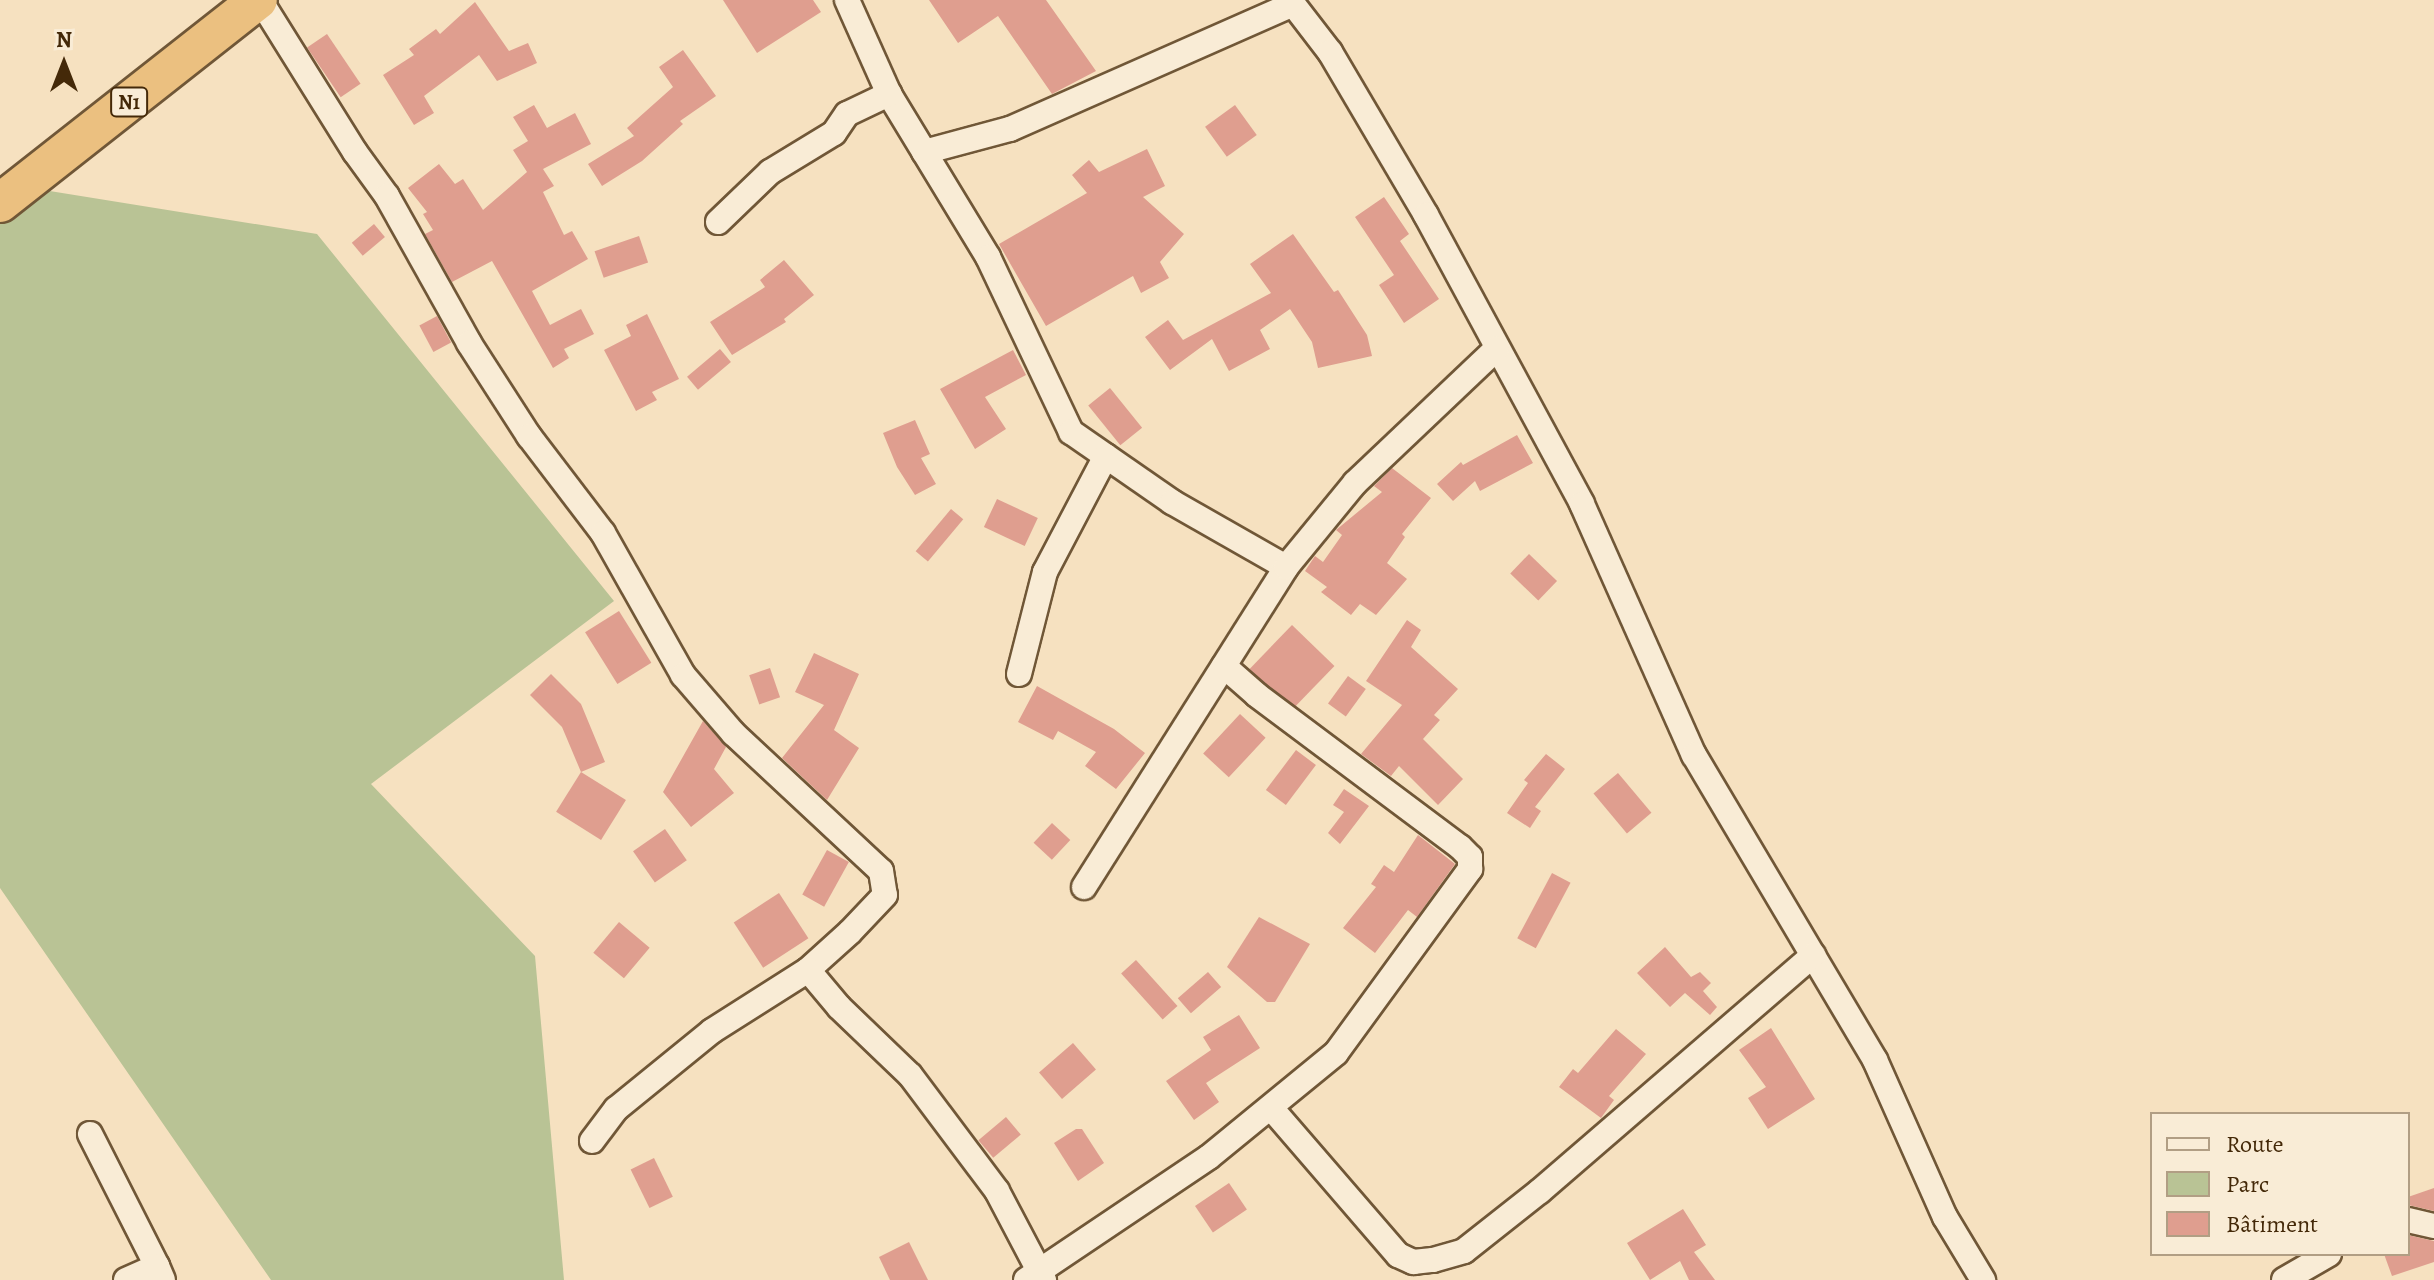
<!DOCTYPE html>
<html>
<head>
<meta charset="utf-8">
<style>
	body { margin:0 }
	#map { position:relative; width:2434px; height:1280px; overflow:hidden; background:#f6e1c0; font-family:Alegreya,serif }
	div>[style] { position:absolute }
	[style*='--x'] { left:calc(var(--x)*1px); top:calc(var(--y)*1px); width:calc(var(--w)*1px); rotate:calc(var(--a)*1deg) }
	.green>* { inset:0; background:#b9c395 }
	.building>* { inset:0; background:#df9e8f; transform-origin:0 0 }
	.roads { filter:drop-shadow(2px 0 #705737) drop-shadow(-2px 0 #705737) drop-shadow(0 2px #705737) drop-shadow(0 -2px #705737) }
	.minor>* { height:24px; margin:-12px; padding:0 12px; transform-origin:12px; border-radius:12px; background:#f9ecd6 }
	.trunk>* { height:38px; margin:-19px; padding:0 19px; transform-origin:19px; border-radius:19px; background:#ebc080 }
	span { translate:-50% -50%; white-space:nowrap; text-align:center; line-height:1.15; -webkit-text-stroke:7px #f9ecd6; paint-order:stroke }
	.shield-label span { padding:2px 6px; background:#f9ecd6; border:2px solid; border-radius:6px; -webkit-text-stroke-width:0 }
	.shield-label { font-size:20px; color:#442909; font-weight:700 }
	.legend { position:absolute; left:2150px; top:1112px; width:260px; height:144px; box-sizing:border-box; background:#f9ecd6; border:2px solid #b19e84; margin:0; padding:10px 14px; list-style:none; font-size:24px; color:#442909 }
	.legend li { display:flex; align-items:center; gap:16px; height:40px }
	.legend b { width:40px; border:2px solid #b19e84 }
	.north { position:absolute; left:24px; top:24px; width:80px; height:80px; -webkit-text-stroke:6px #f9ecd6; paint-order:stroke; rotate:0deg; font-size:22px; font-weight:700; line-height:32px; text-align:center; color:#442909 }
	.north::after { content:''; display:block; margin:auto; width:28px; height:36px; background:#442909; clip-path:polygon(50% 0,100% 100%,50% 72%,0 100%) }
</style>
</head>
<body>
<div id="map">
	<div class="green">
		<i style="clip-path:polygon(0 183px,317px 234px,614px 601px,371px 784px,535px 956px,564px 1280px,271px 1280px,0 888px)"></i>
	</div>
	<div class="building">
		<i style="clip-path:polygon(723px 0,813px 0,821px 12px,757px 53px)"></i>
		<i style="clip-path:polygon(929px 0,1046px 0,1096px 71px,1052px 94px,998px 16px,958px 43px)"></i>
		<i style="clip-path:polygon(475px 2px,509px 51px,528px 43px,537px 63px,497px 81px,479px 55px,424px 96px,434px 113px,414px 125px,383px 75px,414px 55px,409px 49px,436px 29px,440px 34px)"></i>
		<i style="left:327px;top:34px;width:60px;height:24px;rotate:56deg"></i>
		<i style="clip-path:polygon(683px 50px,716px 96px,680px 121px,683px 124px,642px 161px,602px 186px,588px 164px,634px 136px,627px 128px,673px 87px,659px 67px)"></i>
		<i style="clip-path:polygon(534px 105px,547px 128px,575px 113px,591px 144px,543px 169px,554px 186px,543px 192px,564px 235px,572px 231px,588px 259px,532px 291px,550px 325px,581px 309px,594px 334px,564px 349px,569px 358px,553px 368px,492px 261px,452px 282px,425px 234px,433px 230px,423px 214px,427px 212px,408px 188px,439px 164px,455px 184px,463px 179px,483px 210px,527px 172px,513px 150px,528px 141px,513px 117px)"></i>
		<i style="left:1235px;top:105px;width:37px;height:37px;rotate:54deg"></i>
		<i style="clip-path:polygon(1147px 149px,1165px 186px,1143px 197px,1184px 234px,1160px 262px,1169px 278px,1141px 293px,1133px 276px,1046px 326px,999px 244px,1087px 193px,1072px 175px,1089px 160px,1099px 172px)"></i>
		<i style="clip-path:polygon(1384px 197px,1409px 234px,1400px 241px,1439px 299px,1404px 323px,1379px 285px,1394px 275px,1355px 217px)"></i>
		<i style="left:374px;top:224px;width:17px;height:29px;rotate:50deg"></i>
		<i style="clip-path:polygon(1293px 234px,1334px 292px,1338px 290px,1367px 335px,1372px 356px,1318px 368px,1312px 342px,1290px 309px,1260px 330px,1270px 349px,1229px 371px,1212px 339px,1170px 370px,1145px 337px,1168px 320px,1183px 340px,1271px 293px,1250px 264px)"></i>
		<i style="left:639px;top:236px;width:28px;height:47px;rotate:71deg"></i>
		<i style="clip-path:polygon(784px 260px,814px 295px,784px 319px,786px 322px,732px 355px,710px 322px,765px 287px,760px 280px)"></i>
		<i style="clip-path:polygon(647px 314px,679px 379px,652px 392px,657px 400px,636px 411px,604px 350px,631px 336px,626px 325px)"></i>
		<i style="left:437px;top:316px;width:30px;height:20px;rotate:62deg"></i>
		<i style="left:720px;top:349px;width:17px;height:43px;rotate:50deg"></i>
		<i style="clip-path:polygon(1013px 350px,1026px 375px,985px 397px,1006px 429px,975px 449px,940px 389px)"></i>
		<i style="left:1110px;top:388px;width:51px;height:28px;rotate:51deg"></i>
		<i style="clip-path:polygon(915px 420px,930px 454px,921px 458px,936px 484px,915px 495px,897px 467px,883px 433px)"></i>
		<i style="clip-path:polygon(1517px 435px,1533px 463px,1480px 491px,1475px 481px,1453px 501px,1437px 484px,1461px 462px,1463px 465px)"></i>
		<i style="clip-path:polygon(1392px 468px,1431px 498px,1402px 534px,1405px 537px,1387px 563px,1407px 579px,1376px 615px,1360px 604px,1351px 615px,1321px 592px,1327px 587px,1305px 571px,1315px 556px,1323px 562px,1342px 535px,1336px 530px,1382px 492px,1374px 486px)"></i>
		<i style="left:997px;top:499px;width:45px;height:31px;rotate:25deg"></i>
		<i style="left:951px;top:509px;width:16px;height:55px;rotate:40deg"></i>
		<i style="left:1529px;top:554px;width:39px;height:27px;rotate:44deg"></i>
		<i style="left:619px;top:611px;width:61px;height:40px;rotate:58deg"></i>
		<i style="clip-path:polygon(1407px 620px,1421px 630px,1411px 647px,1458px 689px,1434px 715px,1440px 720px,1423px 739px,1463px 779px,1438px 805px,1399px 766px,1391px 776px,1361px 754px,1402px 705px,1366px 681px)"></i>
		<i style="left:1292px;top:625px;width:59px;height:61px;rotate:44deg"></i>
		<i style="clip-path:polygon(814px 653px,859px 674px,834px 730px,859px 748px,827px 800px,782px 758px,824px 705px,795px 692px)"></i>
		<i style="left:770px;top:668px;width:31px;height:22px;rotate:71deg"></i>
		<i style="clip-path:polygon(551px 674px,581px 704px,605px 762px,581px 772px,562px 727px,530px 695px)"></i>
		<i style="left:1348px;top:676px;width:22px;height:34px;rotate:36deg"></i>
		<i style="clip-path:polygon(1037px 686px,1114px 729px,1145px 753px,1116px 789px,1085px 766px,1096px 752px,1058px 731px,1053px 740px,1018px 722px)"></i>
		<i style="left:1240px;top:714px;width:35px;height:54px;rotate:43deg"></i>
		<i style="clip-path:polygon(703px 721px,726px 747px,714px 769px,734px 793px,691px 827px,663px 792px)"></i>
		<i style="left:1296px;top:750px;width:25px;height:50px;rotate:37deg"></i>
		<i style="clip-path:polygon(1546px 754px,1565px 769px,1535px 807px,1541px 811px,1530px 828px,1507px 813px,1528px 783px,1524px 780px)"></i>
		<i style="left:581px;top:772px;width:53px;height:47px;rotate:32deg"></i>
		<i style="left:1618px;top:773px;width:52px;height:32px;rotate:50deg"></i>
		<i style="clip-path:polygon(1344px 789px,1369px 806px,1340px 844px,1328px 833px,1344px 812px,1333px 805px)"></i>
		<i style="left:1052px;top:823px;width:25px;height:27px;rotate:43deg"></i>
		<i style="left:665px;top:829px;width:38px;height:39px;rotate:55deg"></i>
		<i style="clip-path:polygon(1418px 835px,1455px 864px,1417px 917px,1408px 910px,1375px 953px,1343px 928px,1376px 887px,1371px 884px,1384px 865px,1394px 872px)"></i>
		<i style="left:827px;top:850px;width:25px;height:51px;rotate:29deg"></i>
		<i style="left:1552px;top:873px;width:21px;height:74px;rotate:28deg"></i>
		<i style="left:779px;top:893px;width:54px;height:54px;rotate:57deg"></i>
		<i style="clip-path:polygon(1259px 917px,1310px 944px,1275px 1002px,1267px 1002px,1227px 967px)"></i>
		<i style="left:619px;top:922px;width:40px;height:40px;rotate:40deg"></i>
		<i style="clip-path:polygon(1665px 947px,1691px 977px,1700px 972px,1711px 983px,1703px 991px,1717px 1007px,1710px 1015px,1685px 993px,1670px 1007px,1637px 973px)"></i>
		<i style="left:1136px;top:960px;width:62px;height:20px;rotate:48deg"></i>
		<i style="left:1208px;top:972px;width:20px;height:40px;rotate:49deg"></i>
		<i style="clip-path:polygon(1239px 1015px,1260px 1048px,1206px 1083px,1219px 1102px,1194px 1120px,1166px 1081px,1211px 1050px,1203px 1037px)"></i>
		<i style="clip-path:polygon(1771px 1028px,1815px 1099px,1768px 1129px,1748px 1098px,1766px 1087px,1739px 1050px)"></i>
		<i style="clip-path:polygon(1616px 1029px,1646px 1054px,1609px 1096px,1614px 1100px,1601px 1118px,1559px 1087px,1573px 1069px,1578px 1073px)"></i>
		<i style="left:1073px;top:1043px;width:35px;height:45px;rotate:49deg"></i>
		<i style="left:1006px;top:1117px;width:23px;height:36px;rotate:50deg"></i>
		<i style="clip-path:polygon(1076px 1129px,1082px 1129px,1104px 1163px,1078px 1181px,1054px 1143px)"></i>
		<i style="left:654px;top:1158px;width:43px;height:26px;rotate:64deg"></i>
		<i style="left:1229px;top:1183px;width:32px;height:41px;rotate:56deg"></i>
		<i style="clip-path:polygon(2434px 1188px,2434px 1211px,2408px 1205px,2408px 1197px)"></i>
		<i style="clip-path:polygon(1683px 1209px,1706px 1245px,1694px 1252px,1715px 1280px,1689px 1280px,1680px 1261px,1650px 1280px,1627px 1243px)"></i>
		<i style="clip-path:polygon(2408px 1235px,2434px 1241px,2434px 1262px,2392px 1276px,2384px 1254px,2408px 1254px)"></i>
		<i style="clip-path:polygon(909px 1242px,928px 1280px,890px 1280px,879px 1257px)"></i>
	</div>
	<div class="roads">
		<div class="minor">
			<i style="--x:260;--y:0;--w:179;--a:58"></i>
			<i style="--x:355;--y:152;--w:54;--a:54"></i>
			<i style="--x:387;--y:196;--w:168;--a:60.8"></i>
			<i style="--x:469;--y:343;--w:111;--a:57.2"></i>
			<i style="--x:529;--y:436;--w:122;--a:52.7"></i>
			<i style="--x:603;--y:533;--w:163;--a:60.6"></i>
			<i style="--x:683;--y:675;--w:77;--a:49.2"></i>
			<i style="--x:733;--y:733;--w:202;--a:43"></i>
			<i style="--x:881;--y:871;--w:24;--a:81"></i>
			<i style="--x:885;--y:895;--w:51;--a:133.4"></i>
			<i style="--x:850;--y:932;--w:57;--a:137.9"></i>
			<i style="--x:808;--y:970;--w:114;--a:147.6"></i>
			<i style="--x:712;--y:1031;--w:124;--a:140.9"></i>
			<i style="--x:616;--y:1109;--w:40;--a:127"></i>
			<i style="--x:847;--y:0;--w:103;--a:65.9"></i>
			<i style="--x:889;--y:94;--w:191;--a:58.7"></i>
			<i style="--x:988;--y:257;--w:194;--a:64.6"></i>
			<i style="--x:1071;--y:432;--w:123;--a:34.7"></i>
			<i style="--x:1172;--y:502;--w:131;--a:29.7"></i>
			<i style="--x:924;--y:152;--w:89;--a:-15"></i>
			<i style="--x:1010;--y:129;--w:309;--a:-23.8"></i>
			<i style="--x:1293;--y:4;--w:61;--a:52.4"></i>
			<i style="--x:1330;--y:52;--w:189;--a:59.5"></i>
			<i style="--x:1426;--y:215;--w:328;--a:61.6"></i>
			<i style="--x:1582;--y:504;--w:275;--a:66"></i>
			<i style="--x:1694;--y:755;--w:355;--a:59.3"></i>
			<i style="--x:1875;--y:1060;--w:172;--a:66"></i>
			<i style="--x:1945;--y:1217;--w:74;--a:58.9"></i>
			<i style="--x:718;--y:222;--w:72;--a:-43.9"></i>
			<i style="--x:770;--y:172;--w:75;--a:-31.4"></i>
			<i style="--x:834;--y:133;--w:23;--a:-56"></i>
			<i style="--x:847;--y:114;--w:47;--a:-25.5"></i>
			<i style="--x:1019;--y:674;--w:105;--a:-75.7"></i>
			<i style="--x:1045;--y:572;--w:131;--a:-62.3"></i>
			<i style="--x:1084;--y:887;--w:378;--a:-57.7"></i>
			<i style="--x:1286;--y:567;--w:109;--a:-50.6"></i>
			<i style="--x:1355;--y:483;--w:195;--a:-43.5"></i>
			<i style="--x:808;--y:970;--w:48;--a:50"></i>
			<i style="--x:839;--y:1007;--w:98;--a:43.8"></i>
			<i style="--x:910;--y:1075;--w:145;--a:53.1"></i>
			<i style="--x:997;--y:1191;--w:101;--a:62.2"></i>
			<i style="--x:1272;--y:1109;--w:193;--a:49.2"></i>
			<i style="--x:1398;--y:1255;--w:17;--a:25"></i>
			<i style="--x:1413;--y:1262;--w:20;--a:-6"></i>
			<i style="--x:1433;--y:1260;--w:32;--a:-16"></i>
			<i style="--x:1464;--y:1251;--w:97;--a:-38.3"></i>
			<i style="--x:1540;--y:1191;--w:361;--a:-40.8"></i>
			<i style="--x:90;--y:1134;--w:148;--a:63.1"></i>
			<i style="--x:2408;--y:1220;--w:27;--a:13"></i>
			<i style="--x:126;--y:1280;--w:34;--a:-24"></i>
			<i style="--x:157;--y:1266;--w:15;--a:67"></i>
			<i style="--x:1026;--y:1280;--w:220;--a:-33.9"></i>
			<i style="--x:1209;--y:1157;--w:164;--a:-39.3"></i>
			<i style="--x:1336;--y:1053;--w:228;--a:-53.9"></i>
			<i style="--x:1470;--y:869;--w:12;--a:-90"></i>
			<i style="--x:1470;--y:857;--w:14;--a:-135"></i>
			<i style="--x:1460;--y:847;--w:254;--a:-143.2"></i>
			<i style="--x:1257;--y:695;--w:44;--a:-138.7"></i>
			<i style="--x:2284;--y:1280;--w:52;--a:-30"></i>
		</div>
		<div class="trunk">
			<i style="--x:0;--y:203;--w:328;--a:-38.2"></i>
		</div>
	</div>
	<div class="shield-label">
		<span style="left:129px;top:102px">N1</span>
	</div>
	<ul class="legend">
	<li><b style="height:10px;background:#f9ecd6"></b>Route</li>
	<li><b style="height:22px;background:#b9c395"></b>Parc</li>
	<li><b style="height:22px;background:#df9e8f"></b>Bâtiment</li>
	</ul>
	<div class="north">N</div>
</div>
</body>
</html>
